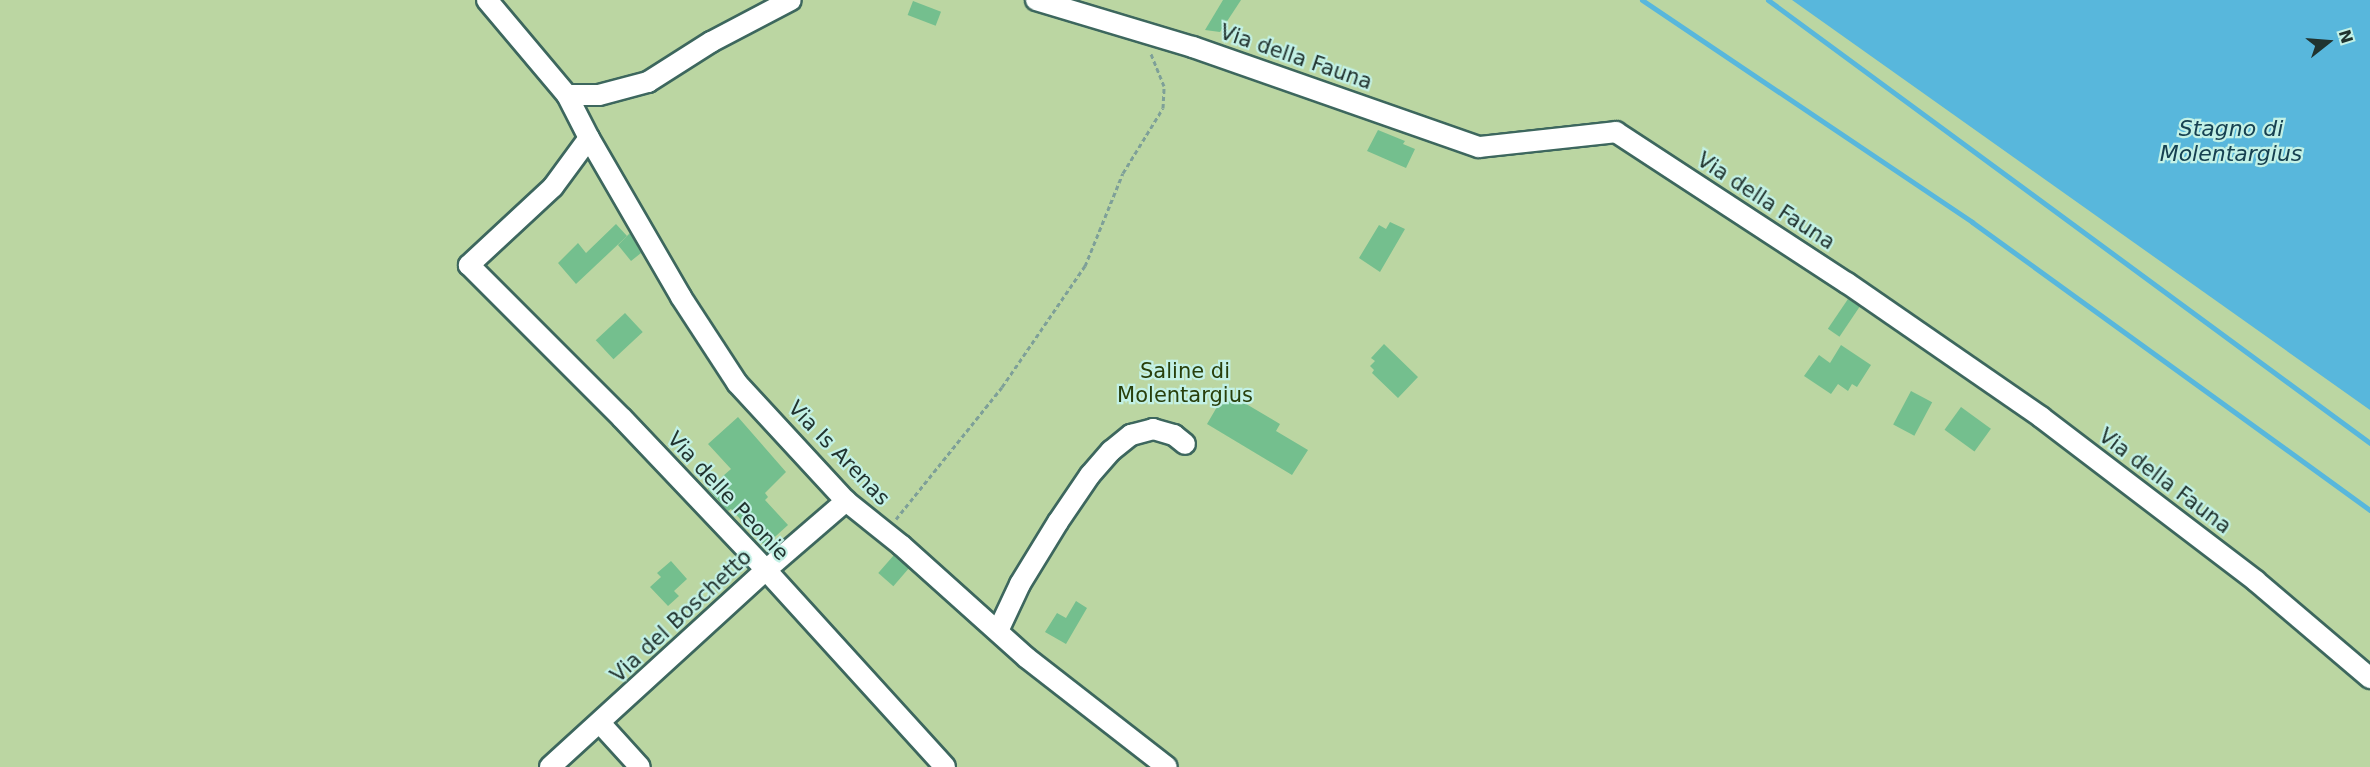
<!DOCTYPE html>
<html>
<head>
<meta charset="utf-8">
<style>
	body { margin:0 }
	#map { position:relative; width:2370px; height:767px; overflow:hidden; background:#c3f1e6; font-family:"DejaVu Sans",sans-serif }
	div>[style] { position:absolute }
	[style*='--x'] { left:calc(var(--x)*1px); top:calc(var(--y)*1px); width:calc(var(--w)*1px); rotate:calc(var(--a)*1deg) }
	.green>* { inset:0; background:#bbd6a2; transform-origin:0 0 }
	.water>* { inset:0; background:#58b7dc }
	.stream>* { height:5px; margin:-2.5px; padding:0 2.5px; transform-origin:2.5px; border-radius:2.5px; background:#58b7dc }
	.building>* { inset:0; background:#74bf8e; transform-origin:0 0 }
	.path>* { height:3px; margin-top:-1.5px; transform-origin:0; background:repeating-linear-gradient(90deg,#7ea098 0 4.5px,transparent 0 7.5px) }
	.roads { filter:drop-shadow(2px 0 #3d675e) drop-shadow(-2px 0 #3d675e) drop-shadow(0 2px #3d675e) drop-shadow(0 -2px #3d675e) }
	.street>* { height:20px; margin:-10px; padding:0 10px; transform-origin:10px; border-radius:10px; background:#fff }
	span { translate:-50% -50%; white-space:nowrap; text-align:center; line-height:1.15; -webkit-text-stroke:4.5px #c3f1e6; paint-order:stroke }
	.street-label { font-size:21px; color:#21332f }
	.park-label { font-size:21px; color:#283f0b }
	.water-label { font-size:22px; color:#174151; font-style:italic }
	.north { position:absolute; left:2298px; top:12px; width:60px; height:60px; -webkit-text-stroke:4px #c3f1e6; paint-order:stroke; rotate:73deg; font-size:16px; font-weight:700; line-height:24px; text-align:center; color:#21332f }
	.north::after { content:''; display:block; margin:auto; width:21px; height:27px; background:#21332f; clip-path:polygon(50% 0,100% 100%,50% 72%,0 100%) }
</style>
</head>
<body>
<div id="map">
	<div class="green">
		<i style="left:0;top:0;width:2370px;height:767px"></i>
	</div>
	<div class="water">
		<i style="clip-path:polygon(1792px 0,2370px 0,2370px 410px)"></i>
	</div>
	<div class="stream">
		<i style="--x:1642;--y:0;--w:398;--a:33.9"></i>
		<i style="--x:1972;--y:222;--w:491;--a:35.9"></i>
		<i style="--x:1768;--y:0;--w:747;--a:36.35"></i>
	</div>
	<div class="building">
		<i style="clip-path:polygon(1223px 0,1241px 0,1220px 32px,1205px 30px)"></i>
		<i style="left:913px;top:1px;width:30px;height:15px;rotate:21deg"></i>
		<i style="clip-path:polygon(1378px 130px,1405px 141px,1403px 144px,1415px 149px,1406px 168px,1367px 151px)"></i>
		<i style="clip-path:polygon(1390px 222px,1405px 229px,1380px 272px,1359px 258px,1379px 225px,1386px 229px)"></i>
		<i style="clip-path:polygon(616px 224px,627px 236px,576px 284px,558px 263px,578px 243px,586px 253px)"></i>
		<i style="clip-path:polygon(630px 233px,641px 253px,631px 261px,618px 245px)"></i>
		<i style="left:1848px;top:299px;width:14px;height:36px;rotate:34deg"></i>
		<i style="left:625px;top:313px;width:26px;height:40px;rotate:47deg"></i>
		<i style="clip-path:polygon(1384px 344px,1418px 377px,1398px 398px,1372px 373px,1374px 370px,1370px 366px,1375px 361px,1371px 358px)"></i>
		<i style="clip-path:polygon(1841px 345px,1871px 365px,1857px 387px,1852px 384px,1848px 391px,1838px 384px,1831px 394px,1804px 376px,1819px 355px,1830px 363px)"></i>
		<i style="left:1911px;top:391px;width:24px;height:38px;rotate:28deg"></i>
		<i style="clip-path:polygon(1231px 395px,1280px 424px,1276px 431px,1308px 450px,1292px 475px,1207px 424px,1221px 400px,1227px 403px)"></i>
		<i style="left:1961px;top:407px;width:37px;height:28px;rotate:36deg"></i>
		<i style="clip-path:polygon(738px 417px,786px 472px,765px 493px,768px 497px,765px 500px,788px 525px,765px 546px,731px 509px,728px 511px,708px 489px,731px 469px,708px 444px)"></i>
		<i style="left:894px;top:555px;width:20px;height:24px;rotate:41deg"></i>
		<i style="clip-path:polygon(671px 561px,687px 579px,674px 591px,679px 596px,668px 606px,650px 587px,661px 577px,657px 573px)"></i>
		<i style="clip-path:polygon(1076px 601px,1087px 608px,1066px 644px,1045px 632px,1057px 613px,1066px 618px)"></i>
	</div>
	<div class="path">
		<i style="--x:896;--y:519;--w:169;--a:-51.2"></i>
		<i style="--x:1002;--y:387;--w:147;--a:-55.6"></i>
		<i style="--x:1085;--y:266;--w:100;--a:-67.8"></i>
		<i style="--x:1123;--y:173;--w:76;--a:-58.4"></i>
		<i style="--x:1163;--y:108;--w:22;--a:-87"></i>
		<i style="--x:1164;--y:86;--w:35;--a:-112"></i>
	</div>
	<div class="roads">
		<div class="street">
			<i style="--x:487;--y:0;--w:124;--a:49.9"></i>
			<i style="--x:567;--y:95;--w:32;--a:0"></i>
			<i style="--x:599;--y:95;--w:51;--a:-14.9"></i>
			<i style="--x:648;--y:82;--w:75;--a:-32.4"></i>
			<i style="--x:711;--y:42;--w:90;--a:-27.7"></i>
			<i style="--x:1036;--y:0;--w:164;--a:16.7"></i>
			<i style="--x:1193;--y:47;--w:303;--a:19.3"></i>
			<i style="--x:1479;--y:147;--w:138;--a:-6.2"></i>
			<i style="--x:1616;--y:132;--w:276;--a:33.2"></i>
			<i style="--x:1847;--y:283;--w:236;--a:34.6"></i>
			<i style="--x:2041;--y:417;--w:270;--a:37.3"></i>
			<i style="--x:2256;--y:581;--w:150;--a:40.4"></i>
			<i style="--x:567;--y:95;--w:48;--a:62.9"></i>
			<i style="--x:589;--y:138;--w:184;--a:59.9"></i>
			<i style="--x:681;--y:297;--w:103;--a:56.9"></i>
			<i style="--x:737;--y:383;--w:161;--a:47.3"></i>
			<i style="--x:846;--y:501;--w:70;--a:38.7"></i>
			<i style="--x:901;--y:545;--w:169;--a:41.9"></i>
			<i style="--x:1027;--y:658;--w:177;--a:37.9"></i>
			<i style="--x:589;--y:138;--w:61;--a:126.3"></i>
			<i style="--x:553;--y:187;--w:115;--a:137.1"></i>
			<i style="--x:469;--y:265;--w:216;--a:45"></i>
			<i style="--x:622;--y:418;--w:209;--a:46.5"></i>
			<i style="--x:766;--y:570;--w:266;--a:47.7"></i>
			<i style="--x:998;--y:631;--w:52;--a:-64.9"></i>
			<i style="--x:1020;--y:584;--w:73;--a:-58.5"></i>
			<i style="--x:1058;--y:522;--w:57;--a:-55.8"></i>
			<i style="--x:1090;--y:475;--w:32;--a:-49"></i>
			<i style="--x:1111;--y:451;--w:26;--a:-39"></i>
			<i style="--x:1131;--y:435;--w:23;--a:-15"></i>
			<i style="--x:1153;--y:429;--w:22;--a:16"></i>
			<i style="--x:1174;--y:435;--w:14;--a:39"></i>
			<i style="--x:600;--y:723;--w:59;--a:47.7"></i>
			<i style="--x:550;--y:767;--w:292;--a:-42.4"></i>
			<i style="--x:766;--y:570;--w:106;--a:-40.8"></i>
		</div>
	</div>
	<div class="street-label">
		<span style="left:1296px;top:57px;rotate:19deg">Via della Fauna</span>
		<span style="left:1766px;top:201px;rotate:33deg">Via della Fauna</span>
		<span style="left:839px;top:453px;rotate:46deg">Via Is Arenas</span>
		<span style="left:2165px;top:481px;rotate:37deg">Via della Fauna</span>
		<span style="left:728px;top:496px;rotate:47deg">Via delle Peonie</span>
		<span style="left:681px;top:616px;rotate:-43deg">Via del Boschetto</span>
	</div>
	<div class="park-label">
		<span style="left:1185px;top:383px">Saline di<br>Molentargius</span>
	</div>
	<div class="water-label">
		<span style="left:2231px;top:141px">Stagno di<br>Molentargius</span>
	</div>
	<div class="north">N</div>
</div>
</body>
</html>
